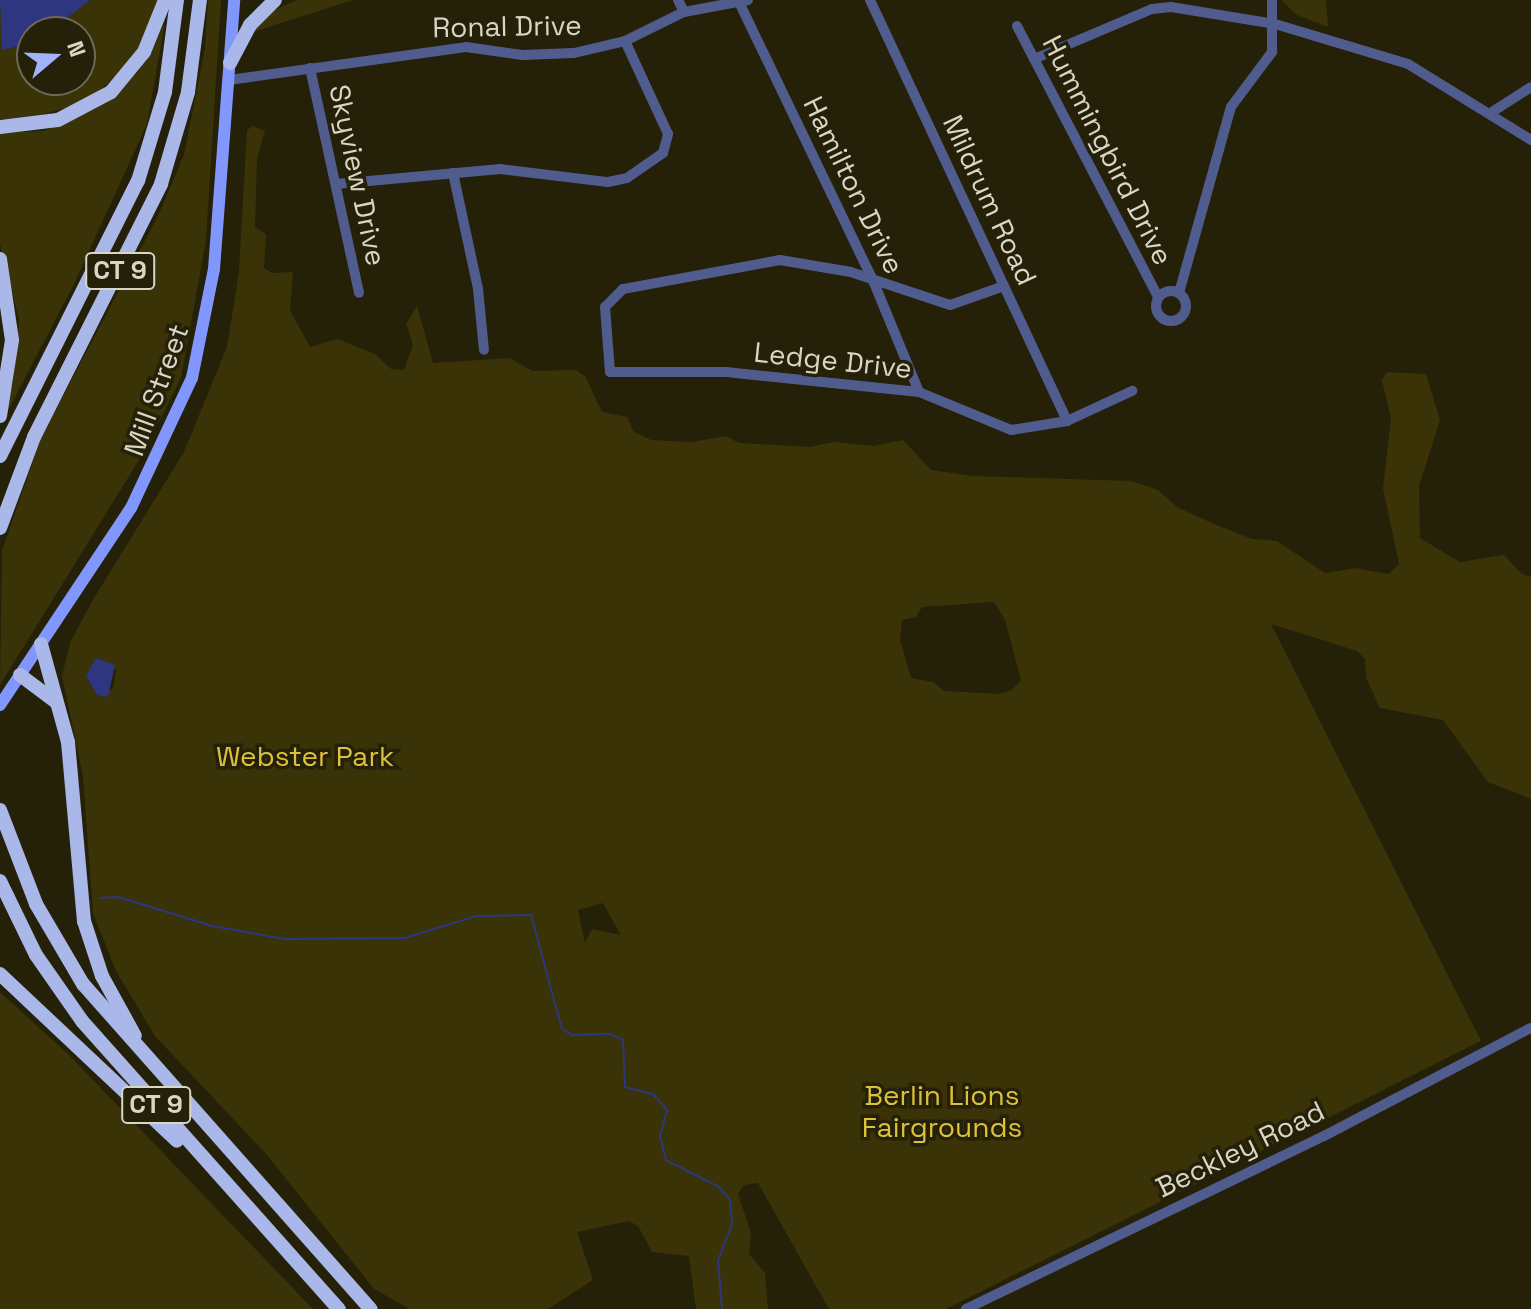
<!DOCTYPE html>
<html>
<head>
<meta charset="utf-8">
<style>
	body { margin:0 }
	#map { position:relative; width:1531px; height:1309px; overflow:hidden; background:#252008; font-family:"Space Grotesk",sans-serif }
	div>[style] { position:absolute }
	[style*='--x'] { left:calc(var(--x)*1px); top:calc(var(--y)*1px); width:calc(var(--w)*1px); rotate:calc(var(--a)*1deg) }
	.green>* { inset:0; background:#3b3308 }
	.water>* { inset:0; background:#2d367e }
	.stream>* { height:2px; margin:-1px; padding:0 1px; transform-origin:1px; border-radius:1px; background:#2d367e }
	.minor>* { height:10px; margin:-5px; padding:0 5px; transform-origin:5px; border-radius:5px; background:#515c8e }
	.minor>.ring { margin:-5px; padding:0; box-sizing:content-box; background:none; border:10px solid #515c8e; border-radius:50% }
	.major>* { height:12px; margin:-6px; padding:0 6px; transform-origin:6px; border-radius:6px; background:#8297fe }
	.highway>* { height:14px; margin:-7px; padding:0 7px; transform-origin:7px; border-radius:7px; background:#aab7e9 }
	span { translate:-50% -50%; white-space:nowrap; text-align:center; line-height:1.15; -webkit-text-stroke:7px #252008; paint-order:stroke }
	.shield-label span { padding:2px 6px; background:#252008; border:2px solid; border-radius:6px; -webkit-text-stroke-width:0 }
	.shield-label { font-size:26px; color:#d9d6c8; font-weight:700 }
	.street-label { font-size:28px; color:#d9d6c8 }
	.park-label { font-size:28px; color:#ddc239 }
	.north { position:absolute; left:16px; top:16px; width:80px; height:80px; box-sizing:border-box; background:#252008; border:2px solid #6d6955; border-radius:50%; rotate:71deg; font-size:22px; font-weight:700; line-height:32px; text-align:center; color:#d9d6c8 }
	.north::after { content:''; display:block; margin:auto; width:28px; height:36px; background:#a1b3fd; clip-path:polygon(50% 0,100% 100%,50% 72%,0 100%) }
</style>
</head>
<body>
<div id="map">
	<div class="green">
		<i style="clip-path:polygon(evenodd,0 0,158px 0,153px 21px,133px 59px,106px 85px,82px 103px,25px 120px,0 119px,0 0,32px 32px,80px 32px,80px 80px,32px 80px,32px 32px)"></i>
		<i style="clip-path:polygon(208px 0,221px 0,206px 240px,181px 378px,144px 452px,0 685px,2px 551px,41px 438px,157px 218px,184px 155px,205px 48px)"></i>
		<i style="clip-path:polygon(297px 0,353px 0,253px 32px,273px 11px)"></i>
		<i style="clip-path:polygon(1281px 0,1326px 0,1328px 27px,1297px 15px)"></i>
		<i style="clip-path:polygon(165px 23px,147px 124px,74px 284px,2px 422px,13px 383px,19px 319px,0 244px,0 133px,44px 131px,93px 109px,137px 72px)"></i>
		<i style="clip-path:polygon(evenodd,253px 126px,265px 131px,257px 158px,255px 227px,266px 234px,264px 268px,272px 273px,293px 272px,290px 311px,310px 347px,337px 339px,375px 354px,391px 369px,404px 370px,413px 345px,406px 324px,417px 306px,433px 363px,510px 358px,532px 371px,576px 370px,585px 376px,602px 412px,627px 417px,633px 431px,651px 440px,692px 442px,726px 436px,739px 443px,810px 447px,834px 442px,874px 446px,903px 440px,931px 470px,973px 476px,1131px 481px,1158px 490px,1177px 507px,1214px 524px,1252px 539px,1277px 541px,1325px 573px,1355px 568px,1389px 574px,1399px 564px,1383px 488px,1391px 419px,1382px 380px,1387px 372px,1426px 374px,1440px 420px,1419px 486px,1420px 538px,1460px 562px,1504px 555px,1522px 574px,1531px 577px,1531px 799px,1488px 782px,1443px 720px,1380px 708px,1366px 678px,1365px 659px,1357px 651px,1271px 624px,1481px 1041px,946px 1309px,829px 1309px,758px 1183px,744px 1185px,738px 1194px,751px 1233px,749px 1254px,765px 1273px,768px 1309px,696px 1309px,689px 1256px,652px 1252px,638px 1226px,629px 1221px,577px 1232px,593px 1280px,548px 1309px,410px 1309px,374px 1289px,267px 1155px,155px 1036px,116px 971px,93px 913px,83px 776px,62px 676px,70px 643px,91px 603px,184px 452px,227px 347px,239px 272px,247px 130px,253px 126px,994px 602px,1005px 620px,1021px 680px,1012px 690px,998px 694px,944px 691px,933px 682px,911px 678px,900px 640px,902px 620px,916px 617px,922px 607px,994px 602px,253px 126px,98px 658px,116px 670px,113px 689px,97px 695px,86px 676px,98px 658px,253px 126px,603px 903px,621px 935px,592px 929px,585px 943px,578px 910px,603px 903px)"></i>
		<i style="clip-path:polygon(0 992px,70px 1056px,313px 1309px,0 1309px)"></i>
	</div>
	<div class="water">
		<i style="clip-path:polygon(0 0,90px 0,49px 32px,32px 32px,32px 43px,2px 50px)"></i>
		<i style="clip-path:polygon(96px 658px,115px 665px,108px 697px,97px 695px,86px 676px)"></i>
	</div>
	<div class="stream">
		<i style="--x:100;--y:898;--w:18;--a:-3"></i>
		<i style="--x:118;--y:897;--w:98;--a:17.1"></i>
		<i style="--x:212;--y:926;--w:74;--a:10.1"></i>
		<i style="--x:285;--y:939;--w:120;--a:-0.5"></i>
		<i style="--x:405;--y:938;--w:74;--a:-17.2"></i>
		<i style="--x:476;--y:916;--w:55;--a:-1"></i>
		<i style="--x:531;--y:915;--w:118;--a:74.8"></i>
		<i style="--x:562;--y:1029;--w:12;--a:31"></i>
		<i style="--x:572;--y:1035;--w:38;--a:-2"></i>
		<i style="--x:610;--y:1034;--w:14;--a:25"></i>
		<i style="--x:623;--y:1040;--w:47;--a:87.6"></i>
		<i style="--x:625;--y:1087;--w:29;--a:14"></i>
		<i style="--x:653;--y:1094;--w:21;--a:49"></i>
		<i style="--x:667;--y:1110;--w:27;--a:105"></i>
		<i style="--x:660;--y:1136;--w:25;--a:76"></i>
		<i style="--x:666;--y:1160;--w:59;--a:27"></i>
		<i style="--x:719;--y:1187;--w:17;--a:50"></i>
		<i style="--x:730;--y:1200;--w:24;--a:85"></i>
		<i style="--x:732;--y:1224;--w:39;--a:111"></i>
		<i style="--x:718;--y:1260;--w:49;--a:85.3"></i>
	</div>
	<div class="minor">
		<i style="--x:678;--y:0;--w:13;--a:63"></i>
		<i style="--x:870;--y:0;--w:465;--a:64.9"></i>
		<i style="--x:739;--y:2;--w:306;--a:64.3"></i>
		<i style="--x:872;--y:278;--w:123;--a:67.6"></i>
		<i style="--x:1017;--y:26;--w:305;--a:62.5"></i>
		<i style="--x:1034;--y:59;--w:128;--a:-23"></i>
		<i style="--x:1152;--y:9;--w:19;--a:-6"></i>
		<i style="--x:1171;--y:7;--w:105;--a:9.3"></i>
		<i style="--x:1275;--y:24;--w:139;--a:16.7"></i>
		<i style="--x:1408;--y:64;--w:145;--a:31.7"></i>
		<i style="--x:310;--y:68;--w:230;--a:77.7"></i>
		<i style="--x:229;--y:80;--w:239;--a:-7.9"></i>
		<i style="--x:466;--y:47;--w:57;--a:8.1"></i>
		<i style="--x:522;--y:55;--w:52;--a:-2.2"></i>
		<i style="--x:574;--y:53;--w:52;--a:-13.2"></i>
		<i style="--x:625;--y:41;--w:66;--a:-26.2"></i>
		<i style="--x:684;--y:12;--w:65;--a:-10.6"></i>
		<i style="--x:1492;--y:112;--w:46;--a:-32.7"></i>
		<i style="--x:453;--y:173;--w:119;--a:77.8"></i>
		<i style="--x:478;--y:289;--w:61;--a:84.4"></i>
		<i style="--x:336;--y:184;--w:165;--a:-5.2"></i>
		<i style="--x:500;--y:169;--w:109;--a:6.9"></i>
		<i style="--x:608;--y:182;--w:19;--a:-12"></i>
		<i style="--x:627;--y:178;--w:44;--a:-34.8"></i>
		<i style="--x:663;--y:153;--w:20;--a:-75"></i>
		<i style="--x:668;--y:134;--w:102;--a:-114.8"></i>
		<i style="--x:1004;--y:286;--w:57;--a:160.6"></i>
		<i style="--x:950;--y:305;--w:104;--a:-161.6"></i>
		<i style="--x:851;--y:272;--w:72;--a:-170.4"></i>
		<i style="--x:780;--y:260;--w:160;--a:169.5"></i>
		<i style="--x:623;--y:289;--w:25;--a:135"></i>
		<i style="--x:605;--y:307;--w:65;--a:85.6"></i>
		<i style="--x:610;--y:372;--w:116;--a:0"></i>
		<i style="--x:726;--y:372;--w:194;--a:5.9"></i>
		<i style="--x:919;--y:392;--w:100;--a:22.4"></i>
		<i style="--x:1011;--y:430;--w:57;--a:-9.1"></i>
		<i style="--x:1067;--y:421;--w:72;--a:-24.8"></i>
		<i class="ring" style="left:1156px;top:291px;width:20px;height:20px"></i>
		<i style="--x:1179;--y:293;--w:193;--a:-74.4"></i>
		<i style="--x:1231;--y:107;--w:69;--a:-53.3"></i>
		<i style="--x:1272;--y:52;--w:52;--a:-90"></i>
		<i style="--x:966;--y:1309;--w:398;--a:-25.8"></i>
		<i style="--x:1324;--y:1136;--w:233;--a:-27.6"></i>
	</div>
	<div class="major">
		<i style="--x:0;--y:705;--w:237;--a:-56.4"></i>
		<i style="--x:131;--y:508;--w:144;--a:-64.9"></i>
		<i style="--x:192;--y:378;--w:111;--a:-78.6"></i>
		<i style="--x:214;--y:269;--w:270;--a:-85.7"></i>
	</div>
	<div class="highway">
		<i style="--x:230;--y:63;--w:43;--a:-62.2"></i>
		<i style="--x:250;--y:25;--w:35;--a:-45"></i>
		<i style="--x:0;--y:127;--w:58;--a:-6.9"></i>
		<i style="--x:58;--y:120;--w:60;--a:-27.8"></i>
		<i style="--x:111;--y:92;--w:52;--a:-50.5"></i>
		<i style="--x:144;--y:52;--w:56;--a:-68"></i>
		<i style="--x:0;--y:259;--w:82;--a:81.6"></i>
		<i style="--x:12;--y:340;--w:77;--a:99"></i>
		<i style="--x:0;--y:456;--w:308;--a:-63.4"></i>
		<i style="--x:138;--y:181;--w:93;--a:-73.1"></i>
		<i style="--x:165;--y:92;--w:93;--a:-82.6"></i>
		<i style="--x:0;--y:528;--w:97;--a:-69.5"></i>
		<i style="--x:34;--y:437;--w:283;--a:-63.3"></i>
		<i style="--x:161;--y:184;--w:96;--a:-73.6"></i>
		<i style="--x:188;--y:92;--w:93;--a:-82.6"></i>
		<i style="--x:41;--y:644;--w:102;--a:74.6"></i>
		<i style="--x:68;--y:742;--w:180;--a:84.9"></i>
		<i style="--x:84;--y:921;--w:58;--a:71.9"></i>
		<i style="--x:102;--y:976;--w:68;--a:61.2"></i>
		<i style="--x:20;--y:675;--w:45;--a:36.9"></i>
		<i style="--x:0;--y:810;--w:101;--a:69"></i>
		<i style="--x:36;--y:904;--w:93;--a:59.6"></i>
		<i style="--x:83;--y:984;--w:434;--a:48.5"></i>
		<i style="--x:0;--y:881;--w:82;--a:64.1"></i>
		<i style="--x:36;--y:955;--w:80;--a:55.1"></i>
		<i style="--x:82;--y:1021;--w:386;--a:48.3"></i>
		<i style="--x:0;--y:974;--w:243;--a:43.3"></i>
	</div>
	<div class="shield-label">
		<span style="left:120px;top:271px">CT 9</span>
		<span style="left:156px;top:1105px">CT 9</span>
	</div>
	<div class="street-label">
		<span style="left:507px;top:26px;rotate:-1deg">Ronal Drive</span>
		<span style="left:1108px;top:150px;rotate:63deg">Hummingbird Drive</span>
		<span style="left:358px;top:175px;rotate:78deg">Skyview Drive</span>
		<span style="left:854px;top:185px;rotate:64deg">Hamilton Drive</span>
		<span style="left:990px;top:200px;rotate:65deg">Mildrum Road</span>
		<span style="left:833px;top:360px;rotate:6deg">Ledge Drive</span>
		<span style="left:156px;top:390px;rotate:-70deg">Mill Street</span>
		<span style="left:1240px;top:1149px;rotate:-26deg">Beckley Road</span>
	</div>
	<div class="park-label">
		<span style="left:305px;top:756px">Webster Park</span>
		<span style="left:942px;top:1111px">Berlin Lions<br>Fairgrounds</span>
	</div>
	<div class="north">N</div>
</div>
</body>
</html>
